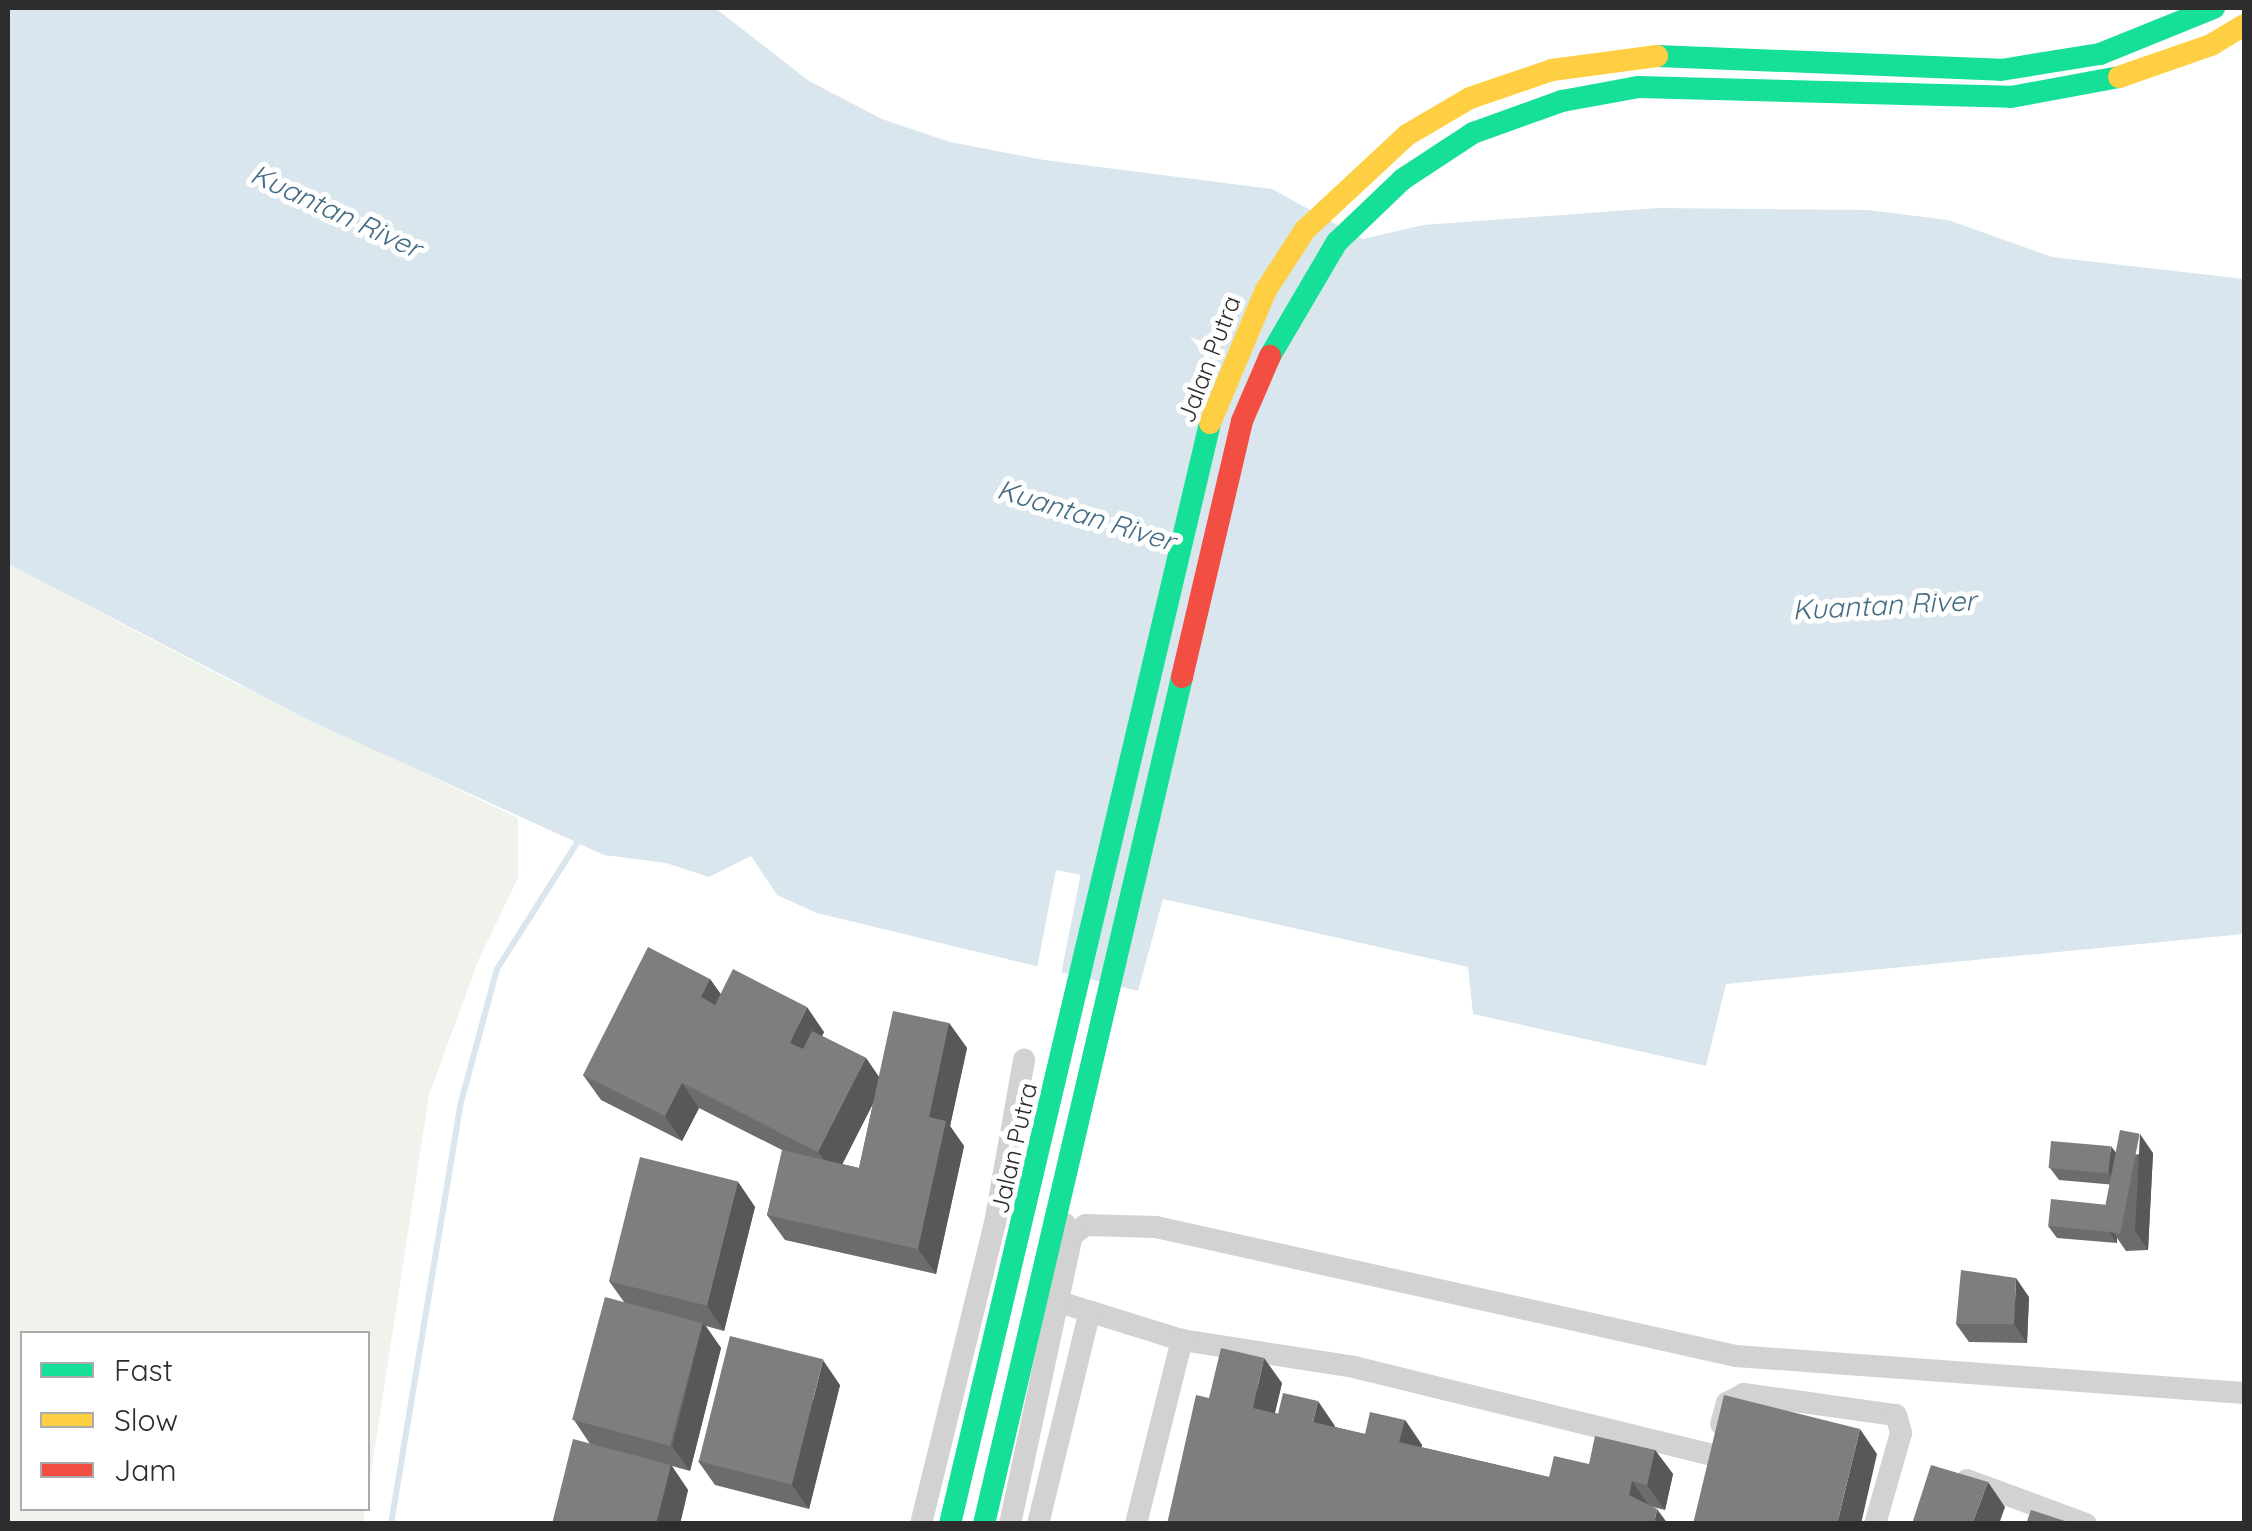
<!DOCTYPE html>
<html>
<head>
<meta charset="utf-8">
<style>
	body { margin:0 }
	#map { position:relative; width:2252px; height:1531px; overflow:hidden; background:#fff; font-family:Quicksand,sans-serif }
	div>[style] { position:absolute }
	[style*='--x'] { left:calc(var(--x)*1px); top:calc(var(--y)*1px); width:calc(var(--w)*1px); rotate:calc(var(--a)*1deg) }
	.green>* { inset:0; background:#f0f3eb }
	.water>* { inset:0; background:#d9e6ee }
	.pier>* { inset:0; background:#fff; transform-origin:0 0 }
	.stream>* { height:6px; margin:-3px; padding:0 3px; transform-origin:3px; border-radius:3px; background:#d9e6ee }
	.street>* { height:22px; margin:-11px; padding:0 11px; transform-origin:11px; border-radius:11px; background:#d2d2d2 }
	.fast>* { height:22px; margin:-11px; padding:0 11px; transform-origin:11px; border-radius:11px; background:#16e098 }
	.slow>* { height:22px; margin:-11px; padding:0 11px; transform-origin:11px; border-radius:11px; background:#ffcf43 }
	.jam>* { height:22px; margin:-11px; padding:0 11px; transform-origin:11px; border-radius:11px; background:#f24e42 }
	.wall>* { inset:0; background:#6c6c6c }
	.shaded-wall>* { inset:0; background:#585858 }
	.building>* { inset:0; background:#7e7e7e; transform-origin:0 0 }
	span { translate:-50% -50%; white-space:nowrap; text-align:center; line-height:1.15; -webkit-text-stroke:10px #fff; paint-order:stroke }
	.street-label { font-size:25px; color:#2d2d2d }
	.water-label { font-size:28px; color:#446c85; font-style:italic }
	.frame { position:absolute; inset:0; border:10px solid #2d2d2d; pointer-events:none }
	.legend { position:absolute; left:20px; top:1331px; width:350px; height:180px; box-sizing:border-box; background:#fff; border:2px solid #ababab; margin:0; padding:12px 18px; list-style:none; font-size:30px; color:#2d2d2d }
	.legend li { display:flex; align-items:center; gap:20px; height:50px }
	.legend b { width:50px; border:2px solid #ababab }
</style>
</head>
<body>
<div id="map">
	<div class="green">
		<i style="clip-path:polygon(8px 564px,225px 678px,518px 818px,518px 878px,479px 959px,429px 1095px,368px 1493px,368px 1334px,22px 1334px,22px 1508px,365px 1509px,363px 1523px,8px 1523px)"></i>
	</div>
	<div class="water">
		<i style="clip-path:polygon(8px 8px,715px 8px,809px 81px,882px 119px,950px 142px,1044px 160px,1272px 189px,1363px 239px,1423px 225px,1658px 208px,1868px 210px,1948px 220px,2052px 257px,2244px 279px,2244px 934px,1726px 984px,1706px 1066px,1473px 1014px,1468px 967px,1163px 899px,1138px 991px,817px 913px,777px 895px,751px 856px,709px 877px,666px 863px,604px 855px,311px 721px,8px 564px)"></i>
	</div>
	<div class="pier">
		<i style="left:1056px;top:870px;width:25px;height:105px;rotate:11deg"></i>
	</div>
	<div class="stream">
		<i style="--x:391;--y:1524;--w:424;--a:-80.6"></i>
		<i style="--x:460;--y:1106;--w:142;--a:-74.9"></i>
		<i style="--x:497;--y:969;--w:149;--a:-57.6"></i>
	</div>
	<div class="street">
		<i style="--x:1072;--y:1235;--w:17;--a:-36"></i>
		<i style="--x:1086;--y:1225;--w:70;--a:1.6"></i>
		<i style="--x:1156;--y:1227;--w:594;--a:12.54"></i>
		<i style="--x:1736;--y:1356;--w:509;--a:4.17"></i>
		<i style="--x:1059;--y:1302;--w:129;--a:17.2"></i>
		<i style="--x:1182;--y:1340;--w:174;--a:8.9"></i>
		<i style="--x:1354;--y:1367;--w:369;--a:13.8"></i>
		<i style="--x:1721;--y:1424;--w:22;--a:-74"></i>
		<i style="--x:1727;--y:1403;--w:19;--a:-28"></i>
		<i style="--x:1744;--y:1394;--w:153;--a:7.9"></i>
		<i style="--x:1896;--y:1415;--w:19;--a:74"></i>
		<i style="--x:1901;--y:1433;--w:95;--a:105.9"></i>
		<i style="--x:1967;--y:1480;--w:127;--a:20.3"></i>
		<i style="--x:921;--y:1524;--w:310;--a:-76.2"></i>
		<i style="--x:995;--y:1223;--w:166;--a:-79.9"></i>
		<i style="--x:1010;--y:1524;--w:296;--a:-77.9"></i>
		<i style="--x:1072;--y:1235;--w:13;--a:-122"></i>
		<i style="--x:1038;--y:1524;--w:219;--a:-76.3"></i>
		<i style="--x:1136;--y:1524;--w:190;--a:-76"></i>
	</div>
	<div class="fast">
		<i style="--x:1657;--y:56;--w:344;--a:2.3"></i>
		<i style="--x:2001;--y:70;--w:100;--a:-9.2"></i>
		<i style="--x:2100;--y:54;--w:123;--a:-22"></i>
		<i style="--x:1270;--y:356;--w:132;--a:-59.6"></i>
		<i style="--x:1337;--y:242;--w:91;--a:-43.7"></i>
		<i style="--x:1403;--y:179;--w:84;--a:-33.3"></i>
		<i style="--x:1473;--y:133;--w:95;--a:-19.8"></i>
		<i style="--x:1562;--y:101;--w:77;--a:-10.4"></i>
		<i style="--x:1638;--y:87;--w:373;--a:1.5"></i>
		<i style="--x:2011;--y:97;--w:110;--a:-10.5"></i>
		<i style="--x:950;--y:1524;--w:1131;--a:-76.71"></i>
		<i style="--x:984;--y:1524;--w:870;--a:-76.84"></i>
	</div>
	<div class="slow">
		<i style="--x:2119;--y:77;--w:97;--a:-19.2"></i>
		<i style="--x:2211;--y:45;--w:39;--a:-31"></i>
		<i style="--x:1210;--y:423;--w:144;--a:-67.2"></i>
		<i style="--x:1266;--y:290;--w:72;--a:-57"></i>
		<i style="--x:1305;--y:230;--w:139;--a:-43"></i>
		<i style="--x:1407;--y:135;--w:73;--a:-30.4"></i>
		<i style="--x:1470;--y:98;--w:87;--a:-18.9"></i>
		<i style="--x:1552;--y:70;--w:106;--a:-7.6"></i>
	</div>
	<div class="jam">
		<i style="--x:1182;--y:677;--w:263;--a:-76.8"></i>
		<i style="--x:1242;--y:421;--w:71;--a:-66.7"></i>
	</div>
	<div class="wall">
		<i style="clip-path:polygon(evenodd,710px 979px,720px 994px,824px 1032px,822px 1036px,866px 1058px,879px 1077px,949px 1023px,967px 1048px,950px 1126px,964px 1146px,936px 1274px,785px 1240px,767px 1215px,784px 1151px,699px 1108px,682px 1141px,601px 1100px,583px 1075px,710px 979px,873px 1104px,859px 1168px,842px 1164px,873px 1104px)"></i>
		<i style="clip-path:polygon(2153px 1153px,2148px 1250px,2126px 1251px,2117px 1238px,2117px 1243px,2057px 1238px,2048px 1226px,2108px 1205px,2114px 1214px,2116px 1185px,2059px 1180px,2050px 1168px,2118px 1156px)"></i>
		<i style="clip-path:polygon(738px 1182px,755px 1207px,724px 1331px,706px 1326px,721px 1348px,690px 1471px,672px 1466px,688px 1490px,680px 1524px,552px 1524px,590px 1444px,574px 1420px,624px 1302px,609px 1281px)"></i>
		<i style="clip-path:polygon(2029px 1297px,2027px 1343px,1969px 1342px,1956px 1324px)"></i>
		<i style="clip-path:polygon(1282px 1383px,1275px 1413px,1365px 1434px,1405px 1420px,1422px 1445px,1421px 1447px,1549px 1477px,1589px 1464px,1655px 1450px,1673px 1474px,1665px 1510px,1209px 1398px)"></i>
		<i style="clip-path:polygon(840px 1385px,809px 1509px,715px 1485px,698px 1461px)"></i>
	</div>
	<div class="shaded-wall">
		<i style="clip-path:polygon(710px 979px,728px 1004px,718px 1022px,701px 997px)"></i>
		<i style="clip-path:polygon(807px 1007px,824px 1032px,807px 1067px,790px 1043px)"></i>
		<i style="clip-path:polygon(949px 1023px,967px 1048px,950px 1126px,964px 1146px,936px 1274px,918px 1249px,929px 1117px)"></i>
		<i style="clip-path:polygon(866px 1058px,883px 1083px,836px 1177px,818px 1152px)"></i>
		<i style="clip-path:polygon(682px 1083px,699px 1108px,682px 1141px,665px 1116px)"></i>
		<i style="clip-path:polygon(2140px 1134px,2153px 1153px,2148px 1250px,2135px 1231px)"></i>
		<i style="clip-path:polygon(2111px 1146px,2120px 1158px,2117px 1185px,2108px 1172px)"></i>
		<i style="clip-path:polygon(738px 1182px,755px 1207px,724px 1331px,707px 1306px)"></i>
		<i style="clip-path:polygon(2108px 1205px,2117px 1218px,2113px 1232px,2117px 1238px,2117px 1243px,2108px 1230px)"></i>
		<i style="clip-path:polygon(2016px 1278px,2029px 1297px,2027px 1343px,2014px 1324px)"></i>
		<i style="clip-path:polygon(703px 1323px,721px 1348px,690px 1471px,672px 1446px)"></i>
		<i style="clip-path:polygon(1264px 1358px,1282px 1383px,1270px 1433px,1253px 1408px)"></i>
		<i style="clip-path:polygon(823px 1360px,840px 1385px,809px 1509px,792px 1485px)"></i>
		<i style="clip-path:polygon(1318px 1401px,1335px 1426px,1330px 1447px,1313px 1422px)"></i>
		<i style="clip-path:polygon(1405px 1420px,1422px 1445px,1417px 1467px,1399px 1442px)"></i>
		<i style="clip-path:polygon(1860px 1429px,1877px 1454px,1861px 1524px,1837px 1524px)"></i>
		<i style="clip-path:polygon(1655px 1450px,1673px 1474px,1665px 1510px,1647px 1485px)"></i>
		<i style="clip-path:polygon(671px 1465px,688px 1490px,680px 1524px,656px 1524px)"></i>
		<i style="clip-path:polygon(1632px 1481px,1649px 1506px,1629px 1495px)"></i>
		<i style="clip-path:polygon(1988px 1482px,2005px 1507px,1999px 1524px,1972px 1524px)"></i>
		<i style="clip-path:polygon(1657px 1509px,1668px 1524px,1654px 1524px)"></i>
	</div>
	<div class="building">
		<i style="clip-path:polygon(648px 947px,710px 979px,701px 997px,715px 1005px,733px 969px,807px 1007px,790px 1043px,803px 1049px,812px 1031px,866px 1058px,818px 1152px,682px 1083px,665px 1116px,583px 1075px)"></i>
		<i style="clip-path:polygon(893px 1011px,949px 1023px,929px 1117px,946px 1121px,918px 1249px,767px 1215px,782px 1150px,859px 1168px)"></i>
		<i style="left:2120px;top:1130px;width:20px;height:102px;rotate:11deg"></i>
		<i style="left:2051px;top:1141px;width:60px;height:27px;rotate:5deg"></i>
		<i style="left:640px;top:1157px;width:101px;height:128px;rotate:14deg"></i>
		<i style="left:2051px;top:1199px;width:57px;height:27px;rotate:6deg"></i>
		<i style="clip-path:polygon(1961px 1270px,2016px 1278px,2014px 1324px,1956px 1324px)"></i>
		<i style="left:605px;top:1297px;width:101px;height:127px;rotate:15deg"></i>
		<i style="left:730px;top:1336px;width:96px;height:129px;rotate:14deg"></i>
		<i style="clip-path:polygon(1221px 1348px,1264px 1358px,1253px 1408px,1278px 1414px,1283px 1393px,1318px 1401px,1313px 1422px,1365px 1434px,1370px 1412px,1405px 1420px,1399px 1442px,1549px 1477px,1554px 1456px,1589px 1464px,1595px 1436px,1655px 1450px,1647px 1485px,1632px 1481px,1629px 1495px,1657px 1509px,1654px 1524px,1167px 1524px,1196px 1395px,1209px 1398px)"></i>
		<i style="clip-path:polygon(1724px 1395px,1860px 1429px,1837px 1524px,1693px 1524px)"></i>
		<i style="clip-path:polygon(573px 1439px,671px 1465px,656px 1524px,552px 1524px)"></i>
		<i style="clip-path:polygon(1931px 1465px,1988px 1482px,1972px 1524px,1912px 1524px)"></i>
		<i style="clip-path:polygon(2031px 1510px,2074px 1524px,2026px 1524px)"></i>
	</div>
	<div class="street-label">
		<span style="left:1209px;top:359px;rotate:-69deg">Jalan Putra</span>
		<span style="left:1014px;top:1148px;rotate:-77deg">Jalan Putra</span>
	</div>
	<div class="water-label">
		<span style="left:336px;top:211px;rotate:25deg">Kuantan River</span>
		<span style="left:1086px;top:515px;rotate:17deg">Kuantan River</span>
		<span style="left:1884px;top:605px;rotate:-3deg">Kuantan River</span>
	</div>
	<div class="frame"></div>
	<ul class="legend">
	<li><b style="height:12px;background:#16e098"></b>Fast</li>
	<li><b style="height:12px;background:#ffcf43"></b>Slow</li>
	<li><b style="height:12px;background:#f24e42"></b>Jam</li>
	</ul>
</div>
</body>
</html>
